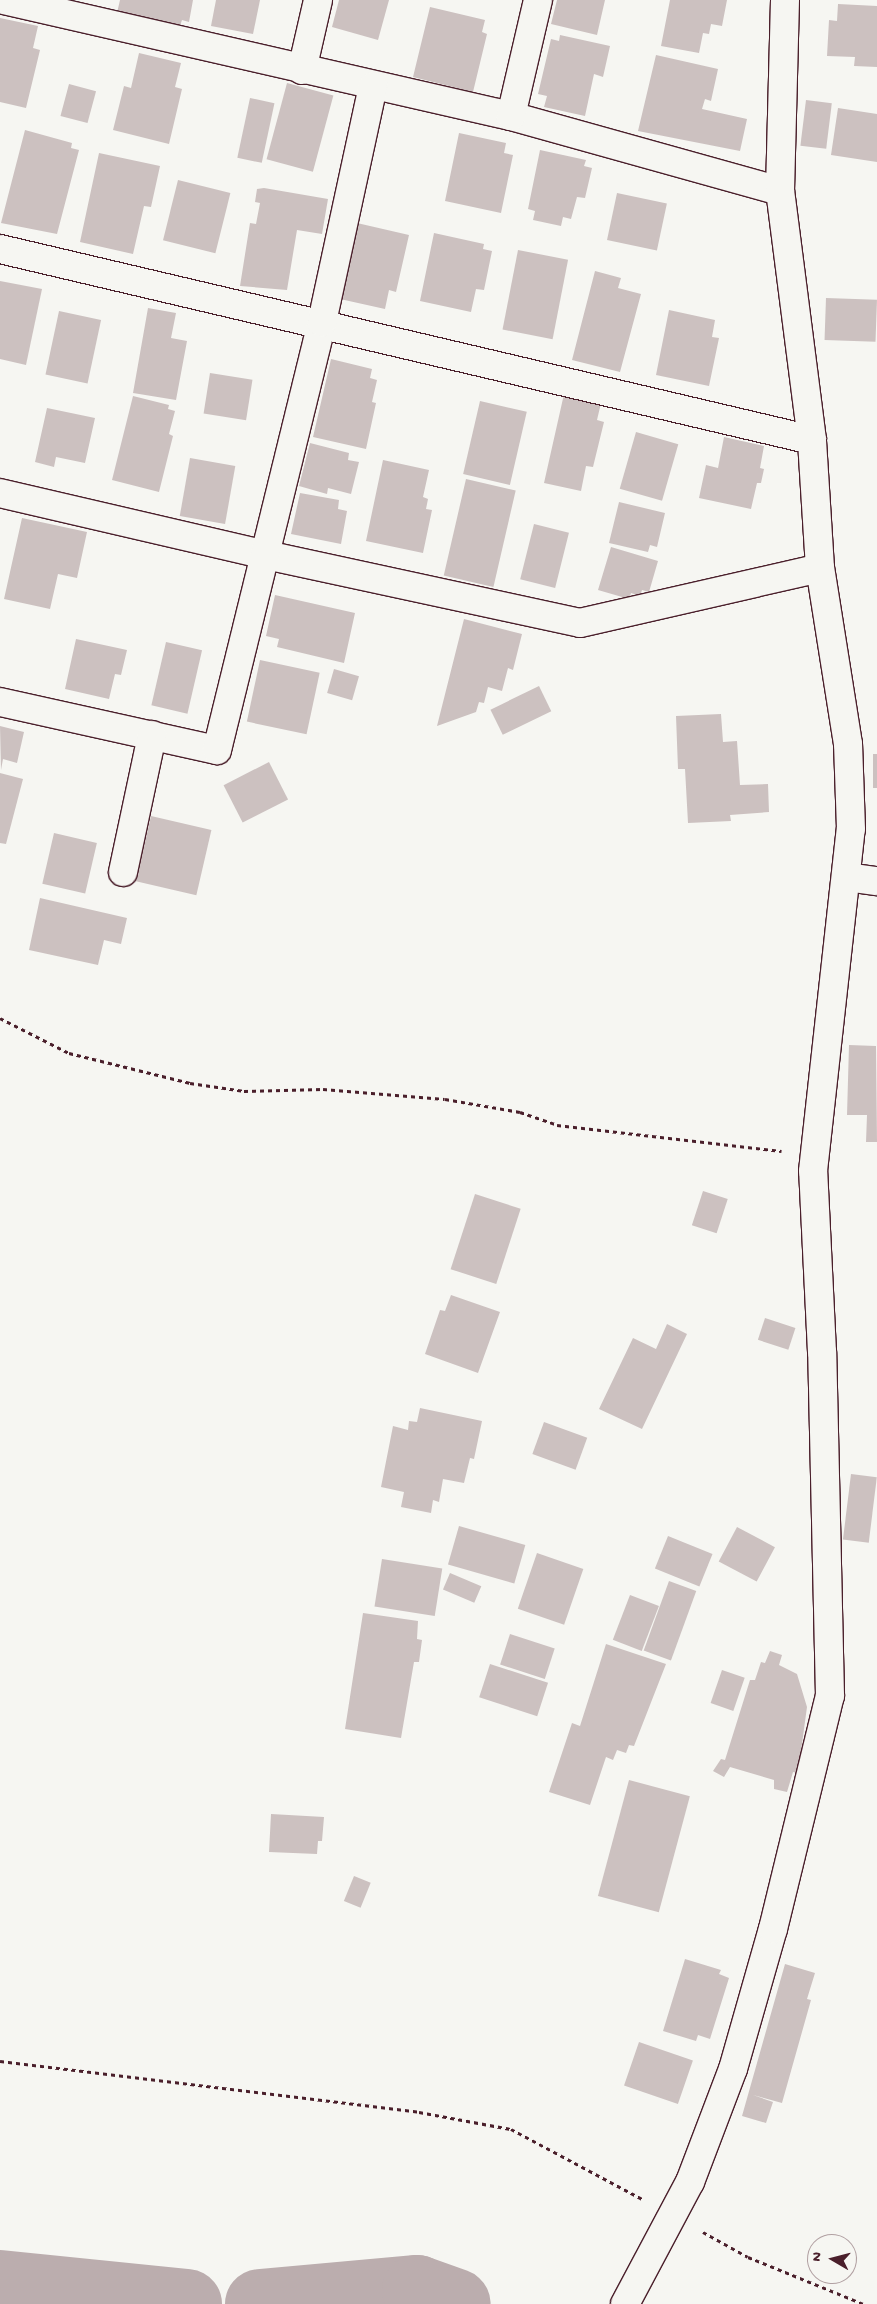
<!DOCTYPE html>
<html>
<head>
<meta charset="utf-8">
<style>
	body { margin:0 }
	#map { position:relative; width:877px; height:2304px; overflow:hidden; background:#f6f6f2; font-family:"Gochi Hand",sans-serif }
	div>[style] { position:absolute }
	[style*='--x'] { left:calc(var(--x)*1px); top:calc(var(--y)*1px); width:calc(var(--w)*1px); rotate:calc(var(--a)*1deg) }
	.river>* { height:70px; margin:-35px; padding:0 35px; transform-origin:35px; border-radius:35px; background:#bbadae }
	.building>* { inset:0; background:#ccc1c0; transform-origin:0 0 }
	.path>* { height:3px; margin-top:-1.5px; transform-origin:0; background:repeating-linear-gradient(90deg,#4a1f2b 0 4px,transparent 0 8px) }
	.roads { filter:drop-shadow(1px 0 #4a1f2b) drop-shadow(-1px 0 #4a1f2b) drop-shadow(0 1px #4a1f2b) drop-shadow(0 -1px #4a1f2b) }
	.street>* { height:28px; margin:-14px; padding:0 14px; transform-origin:14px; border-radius:14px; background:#f6f6f2 }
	span { translate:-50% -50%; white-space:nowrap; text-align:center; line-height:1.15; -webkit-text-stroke:4.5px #f6f6f2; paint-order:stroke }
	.north { position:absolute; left:807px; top:2234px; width:50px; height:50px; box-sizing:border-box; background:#f6f6f2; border:1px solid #b1a0a2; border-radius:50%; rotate:278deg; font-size:14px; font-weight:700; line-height:20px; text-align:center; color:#4a1f2b }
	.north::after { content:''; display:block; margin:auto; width:18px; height:22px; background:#4a1f2b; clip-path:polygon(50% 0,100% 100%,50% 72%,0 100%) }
</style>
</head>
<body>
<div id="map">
	<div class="river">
		<i style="--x:0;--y:2285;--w:188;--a:5.8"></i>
		<i style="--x:260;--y:2304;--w:158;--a:-5.1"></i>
		<i style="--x:417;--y:2290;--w:41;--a:19.7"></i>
	</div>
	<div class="building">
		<i style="clip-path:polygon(120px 0,193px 0,189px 22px,182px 20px,180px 26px,117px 13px)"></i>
		<i style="clip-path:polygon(216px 0,260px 0,253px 34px,211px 26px)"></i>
		<i style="clip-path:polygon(339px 0,389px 0,378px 40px,332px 27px)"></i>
		<i style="clip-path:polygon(557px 0,605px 0,597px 35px,551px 24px)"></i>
		<i style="clip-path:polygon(670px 0,727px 0,722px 26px,711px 24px,709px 34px,703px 33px,699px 53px,661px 46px)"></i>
		<i style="clip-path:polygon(838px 4px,877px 6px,877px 67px,854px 66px,855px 57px,827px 56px,829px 20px,837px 21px)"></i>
		<i style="clip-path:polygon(430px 7px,485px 20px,482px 32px,487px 34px,473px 92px,413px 77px)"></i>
		<i style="clip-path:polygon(0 18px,38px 26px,33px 48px,40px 50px,26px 108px,0 102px)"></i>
		<i style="clip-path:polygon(560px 35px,610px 46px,603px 77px,594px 74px,585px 116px,544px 107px,547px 96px,538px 94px,551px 39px,559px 41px)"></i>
		<i style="clip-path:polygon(139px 53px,181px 63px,175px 87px,182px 89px,169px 144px,113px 130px,124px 86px,131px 88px)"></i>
		<i style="clip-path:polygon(656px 55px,718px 69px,711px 101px,705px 99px,702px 109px,747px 119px,740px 151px,638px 131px)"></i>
		<i style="left:287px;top:83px;width:48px;height:79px;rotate:15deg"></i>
		<i style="left:69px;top:84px;width:28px;height:33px;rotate:15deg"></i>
		<i style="left:250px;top:98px;width:25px;height:61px;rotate:12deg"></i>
		<i style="left:806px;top:100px;width:26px;height:46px;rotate:7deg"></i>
		<i style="clip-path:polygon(838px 108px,877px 114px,877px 162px,831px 155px)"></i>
		<i style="clip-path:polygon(25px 130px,72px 143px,71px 148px,79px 150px,57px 234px,1px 223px)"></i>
		<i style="clip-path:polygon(459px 133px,506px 143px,504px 153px,513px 155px,501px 213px,445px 201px)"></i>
		<i style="clip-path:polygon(540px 150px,586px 160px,584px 166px,592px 168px,585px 198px,577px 197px,571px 219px,563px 217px,561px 226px,533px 220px,535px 211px,528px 209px)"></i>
		<i style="clip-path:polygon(99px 153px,160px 166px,151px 207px,144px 206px,133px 254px,80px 242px)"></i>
		<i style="left:178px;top:180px;width:54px;height:62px;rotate:14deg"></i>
		<i style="clip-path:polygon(264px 188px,328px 199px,322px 234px,297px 230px,287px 290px,240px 286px,250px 223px,256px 224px,260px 203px,255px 202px,257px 189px)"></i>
		<i style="left:617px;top:193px;width:51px;height:48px;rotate:12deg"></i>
		<i style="clip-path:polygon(357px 223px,409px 235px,396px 292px,389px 290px,385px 309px,340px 299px)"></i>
		<i style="clip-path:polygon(434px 233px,484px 244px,483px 249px,492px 251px,484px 290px,476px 289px,471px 312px,420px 301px)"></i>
		<i style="left:518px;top:250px;width:51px;height:81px;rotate:11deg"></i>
		<i style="clip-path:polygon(595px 271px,621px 278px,618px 288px,641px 294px,620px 372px,572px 360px)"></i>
		<i style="clip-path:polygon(0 281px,42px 289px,26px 365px,0 359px)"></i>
		<i style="left:826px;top:298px;width:51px;height:42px;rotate:2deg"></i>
		<i style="clip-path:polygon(148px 308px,176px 313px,171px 338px,187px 341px,176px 400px,133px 393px)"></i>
		<i style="clip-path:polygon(669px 310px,715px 320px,712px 337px,719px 338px,709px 386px,656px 375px)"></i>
		<i style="left:59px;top:311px;width:43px;height:65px;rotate:12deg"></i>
		<i style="clip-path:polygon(331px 359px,372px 369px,370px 378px,377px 380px,372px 402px,376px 403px,366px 449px,313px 437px)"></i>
		<i style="left:210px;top:373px;width:43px;height:41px;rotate:9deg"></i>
		<i style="clip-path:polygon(564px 394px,601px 403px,597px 420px,604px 422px,593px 467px,586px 466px,581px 491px,544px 483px)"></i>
		<i style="clip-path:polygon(133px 396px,169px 405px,168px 409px,175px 411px,169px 434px,173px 436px,159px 492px,112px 480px)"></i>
		<i style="left:480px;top:401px;width:48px;height:75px;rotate:13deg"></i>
		<i style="clip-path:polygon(47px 408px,95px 418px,85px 463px,56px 457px,54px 467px,35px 462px)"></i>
		<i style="left:636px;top:432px;width:44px;height:59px;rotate:16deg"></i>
		<i style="clip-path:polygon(724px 437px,764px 446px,760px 468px,764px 469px,761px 483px,757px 483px,751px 509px,699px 498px,706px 465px,718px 468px)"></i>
		<i style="clip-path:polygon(310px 443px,349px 453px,348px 460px,359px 462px,351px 494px,328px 488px,327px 494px,299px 486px)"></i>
		<i style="left:190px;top:458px;width:46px;height:59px;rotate:10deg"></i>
		<i style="clip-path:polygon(383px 460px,429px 470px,423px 497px,428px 499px,426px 509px,432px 510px,423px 553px,366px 541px)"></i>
		<i style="left:466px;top:479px;width:51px;height:99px;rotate:13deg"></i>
		<i style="clip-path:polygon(300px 493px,339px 500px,338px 509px,347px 511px,341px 544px,291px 534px)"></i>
		<i style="clip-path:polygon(619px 502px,665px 513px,657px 547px,650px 545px,648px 552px,609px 543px)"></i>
		<i style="clip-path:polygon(22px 518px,87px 532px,77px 578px,58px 574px,50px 609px,4px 599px)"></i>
		<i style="left:534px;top:524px;width:36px;height:57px;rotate:14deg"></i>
		<i style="clip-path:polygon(611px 547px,658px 561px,649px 592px,642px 590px,640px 596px,631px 593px,629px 599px,598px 590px)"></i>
		<i style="clip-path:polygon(275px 595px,355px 613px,344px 663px,277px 647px,279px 639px,266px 636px)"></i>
		<i style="clip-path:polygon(464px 619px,522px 634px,513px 670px,508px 668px,502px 691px,488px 687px,484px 703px,479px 702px,476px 712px,437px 726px)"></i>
		<i style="clip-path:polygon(76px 639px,127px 650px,121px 675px,115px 674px,109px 699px,65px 689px)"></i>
		<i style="left:166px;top:642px;width:37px;height:65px;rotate:13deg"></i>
		<i style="left:260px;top:660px;width:61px;height:63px;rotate:12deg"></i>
		<i style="left:334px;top:669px;width:26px;height:25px;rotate:16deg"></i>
		<i style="left:539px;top:686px;width:28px;height:54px;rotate:64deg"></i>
		<i style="clip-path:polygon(721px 714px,723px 742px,737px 741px,740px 785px,768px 784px,769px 812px,730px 815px,731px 821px,688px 823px,685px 769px,678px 769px,676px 716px)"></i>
		<i style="clip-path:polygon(0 726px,24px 732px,17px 763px,3px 759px,1px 770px)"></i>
		<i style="left:873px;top:754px;width:4px;height:34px"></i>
		<i style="left:269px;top:762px;width:42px;height:51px;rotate:63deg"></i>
		<i style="clip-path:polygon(0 773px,23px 779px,6px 844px,0 843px)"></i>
		<i style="left:151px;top:816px;width:62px;height:67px;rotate:13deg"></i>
		<i style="left:54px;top:833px;width:44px;height:52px;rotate:13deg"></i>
		<i style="clip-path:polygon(40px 898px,127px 918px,121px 944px,104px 940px,98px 965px,29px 950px)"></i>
		<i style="clip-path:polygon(849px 1045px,876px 1046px,877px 1142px,866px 1142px,867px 1115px,847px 1115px)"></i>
		<i style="left:703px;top:1191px;width:26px;height:36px;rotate:18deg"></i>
		<i style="left:475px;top:1194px;width:48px;height:79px;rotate:18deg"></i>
		<i style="clip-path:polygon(451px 1295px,500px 1312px,478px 1373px,425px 1354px,440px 1310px,445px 1311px)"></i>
		<i style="left:765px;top:1318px;width:32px;height:23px;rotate:18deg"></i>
		<i style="clip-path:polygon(667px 1324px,687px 1334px,642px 1429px,599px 1409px,633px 1338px,656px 1349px)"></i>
		<i style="clip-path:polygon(420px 1408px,482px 1421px,474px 1459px,470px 1458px,464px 1483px,443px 1479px,439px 1502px,433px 1500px,431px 1513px,401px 1507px,404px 1492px,381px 1487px,393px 1426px,408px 1430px,409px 1421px,417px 1422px)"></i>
		<i style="left:544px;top:1422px;width:46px;height:34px;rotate:20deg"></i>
		<i style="left:851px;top:1474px;width:26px;height:66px;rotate:7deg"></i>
		<i style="left:459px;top:1526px;width:69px;height:40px;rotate:16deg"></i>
		<i style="left:737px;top:1527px;width:43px;height:39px;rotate:28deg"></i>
		<i style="left:668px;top:1536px;width:48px;height:35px;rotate:22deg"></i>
		<i style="left:537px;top:1553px;width:49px;height:59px;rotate:19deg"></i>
		<i style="left:382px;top:1559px;width:61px;height:48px;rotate:9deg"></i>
		<i style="left:450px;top:1573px;width:34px;height:18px;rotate:23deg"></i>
		<i style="left:669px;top:1581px;width:29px;height:74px;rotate:20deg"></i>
		<i style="left:630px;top:1595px;width:31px;height:48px;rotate:21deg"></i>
		<i style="clip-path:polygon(363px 1613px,418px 1621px,417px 1639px,422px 1640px,419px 1662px,414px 1662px,401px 1738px,345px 1729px)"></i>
		<i style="left:510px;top:1634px;width:47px;height:32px;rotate:18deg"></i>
		<i style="clip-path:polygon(606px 1644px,666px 1664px,634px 1746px,629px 1745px,626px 1753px,617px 1750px,613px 1760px,606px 1757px,590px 1805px,549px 1792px,572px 1723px,580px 1726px)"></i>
		<i style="clip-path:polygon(770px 1651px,782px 1655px,779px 1665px,797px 1674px,807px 1707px,798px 1773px,793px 1772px,787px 1792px,774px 1789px,774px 1780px,730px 1767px,724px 1777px,713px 1771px,721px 1759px,725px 1760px,750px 1680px,755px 1680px,761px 1662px,765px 1663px)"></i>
		<i style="left:490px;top:1664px;width:61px;height:35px;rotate:18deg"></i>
		<i style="left:722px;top:1670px;width:24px;height:35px;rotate:19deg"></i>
		<i style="left:629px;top:1780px;width:63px;height:120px;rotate:15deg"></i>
		<i style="clip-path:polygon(271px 1814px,324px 1817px,322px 1841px,318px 1841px,317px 1854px,269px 1852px)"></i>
		<i style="left:354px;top:1876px;width:18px;height:27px;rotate:22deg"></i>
		<i style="clip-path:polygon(685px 1959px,721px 1970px,719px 1974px,729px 1978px,710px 2039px,698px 2035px,696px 2041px,663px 2031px)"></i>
		<i style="clip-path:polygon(785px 1964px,815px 1973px,807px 1999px,811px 2000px,782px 2103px,753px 2095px,773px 2102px,766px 2123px,742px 2116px)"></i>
		<i style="left:639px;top:2042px;width:57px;height:46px;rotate:19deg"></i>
	</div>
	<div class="path">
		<i style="--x:0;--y:1018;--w:77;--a:26.9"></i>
		<i style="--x:69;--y:1053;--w:125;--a:13.9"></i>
		<i style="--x:190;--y:1083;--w:55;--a:8.4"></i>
		<i style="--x:244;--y:1091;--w:79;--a:-1.5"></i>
		<i style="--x:323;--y:1089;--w:122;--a:4.7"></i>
		<i style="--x:445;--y:1099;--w:76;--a:9.8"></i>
		<i style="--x:520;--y:1112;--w:39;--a:19"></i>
		<i style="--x:557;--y:1125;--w:226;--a:6.6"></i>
		<i style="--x:0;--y:2061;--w:422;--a:6.9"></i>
		<i style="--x:419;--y:2112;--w:94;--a:10.5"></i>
		<i style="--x:511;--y:2129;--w:149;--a:28.1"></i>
		<i style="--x:703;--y:2232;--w:51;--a:29.1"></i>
		<i style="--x:748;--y:2257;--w:125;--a:22.1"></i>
	</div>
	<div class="roads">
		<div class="street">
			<i style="--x:4;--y:0;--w:520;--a:12.89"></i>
			<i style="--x:511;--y:116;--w:279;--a:15.6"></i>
			<i style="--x:302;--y:70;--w:72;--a:-77.1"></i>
			<i style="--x:511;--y:116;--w:119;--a:-76.9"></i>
			<i style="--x:0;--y:249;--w:834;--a:13.24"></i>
			<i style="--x:0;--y:493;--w:273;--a:13.1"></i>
			<i style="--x:266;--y:555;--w:321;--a:12.2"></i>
			<i style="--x:580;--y:623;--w:246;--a:-12.9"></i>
			<i style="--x:0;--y:702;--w:222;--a:12.5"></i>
			<i style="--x:217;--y:750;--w:441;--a:-76.2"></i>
			<i style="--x:322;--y:322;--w:241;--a:-77.8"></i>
			<i style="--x:123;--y:872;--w:140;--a:-78"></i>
			<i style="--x:847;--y:877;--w:30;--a:8"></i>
			<i style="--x:625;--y:2304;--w:138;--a:-62"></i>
			<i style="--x:690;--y:2182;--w:121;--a:-69.2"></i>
			<i style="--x:733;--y:2069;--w:146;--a:-74.1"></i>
			<i style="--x:773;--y:1929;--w:240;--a:-76.3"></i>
			<i style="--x:830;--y:1696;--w:344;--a:-91.3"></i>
			<i style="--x:822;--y:1352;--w:181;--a:-92.8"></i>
			<i style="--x:813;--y:1171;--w:344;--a:-83.7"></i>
			<i style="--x:851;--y:829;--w:85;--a:-92"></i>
			<i style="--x:848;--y:744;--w:178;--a:-99"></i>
			<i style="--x:820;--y:568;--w:128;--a:-93.6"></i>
			<i style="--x:812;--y:440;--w:251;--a:-97.3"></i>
			<i style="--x:780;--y:191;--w:191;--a:-88.5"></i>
		</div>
	</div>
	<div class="north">N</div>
</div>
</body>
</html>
